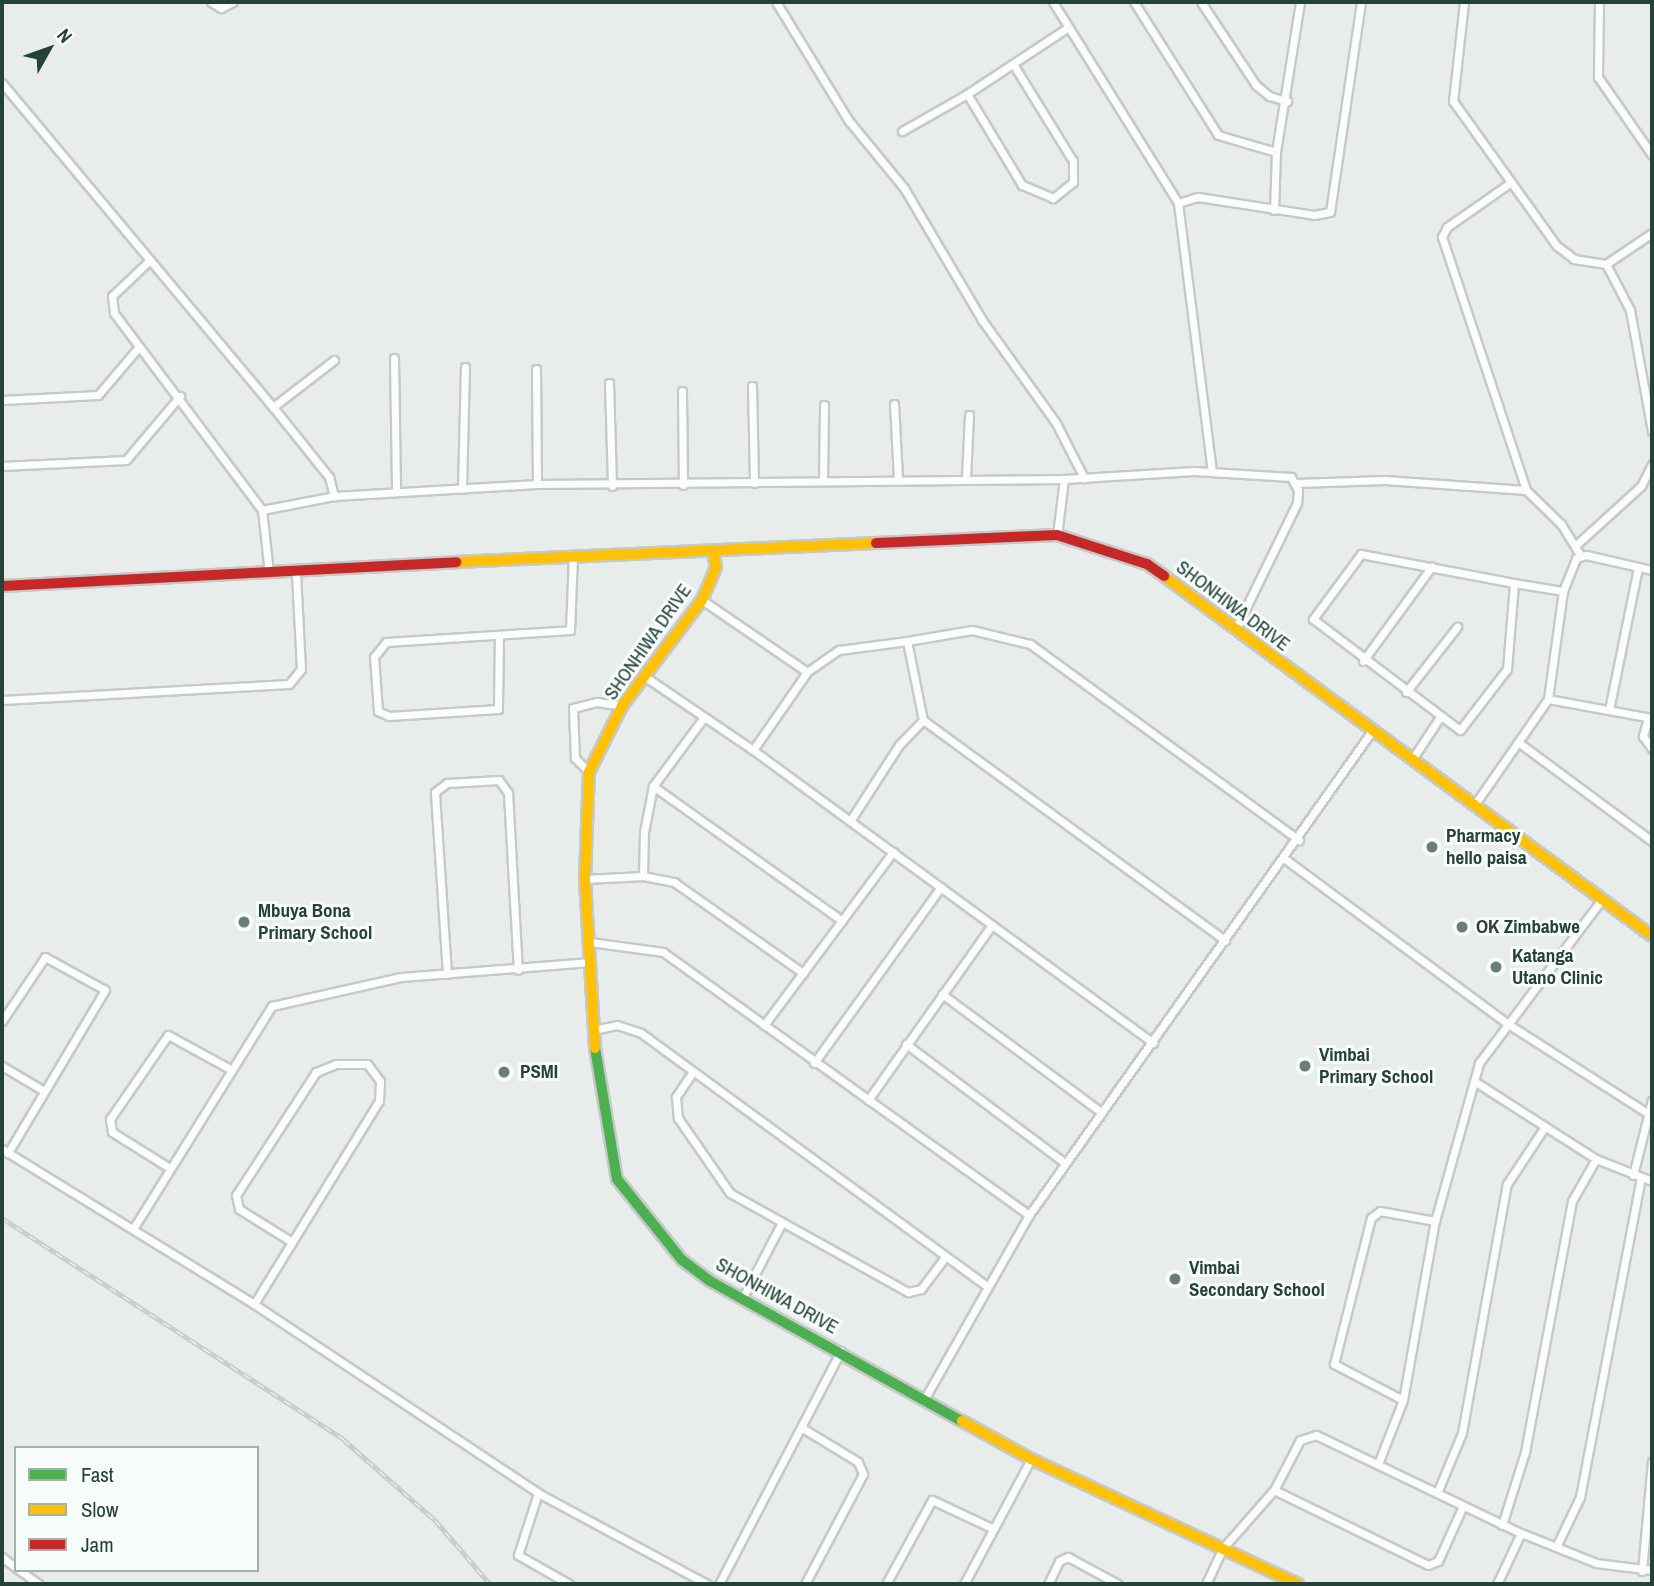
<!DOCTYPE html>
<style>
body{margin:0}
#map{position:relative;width:1654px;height:1586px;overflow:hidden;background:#e8edeb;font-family:"Archivo Narrow",sans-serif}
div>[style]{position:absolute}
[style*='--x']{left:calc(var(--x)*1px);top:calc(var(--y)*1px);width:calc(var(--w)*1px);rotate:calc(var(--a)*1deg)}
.roads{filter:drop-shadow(2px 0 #c5cac8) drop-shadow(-2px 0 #c5cac8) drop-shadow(0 2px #c5cac8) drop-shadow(0 -2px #c5cac8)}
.street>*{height:7px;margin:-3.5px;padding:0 3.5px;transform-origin:3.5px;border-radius:3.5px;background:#fcfcfc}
.fast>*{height:10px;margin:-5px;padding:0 5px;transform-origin:5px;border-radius:5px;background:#4caf50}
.slow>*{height:10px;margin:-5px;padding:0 5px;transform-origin:5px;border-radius:5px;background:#ffc107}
.jam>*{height:10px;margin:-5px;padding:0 5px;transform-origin:5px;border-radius:5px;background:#c62828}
.rail>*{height:5px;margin-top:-2.5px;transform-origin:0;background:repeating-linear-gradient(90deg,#f7fbf9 0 8px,#c9cdcc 0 16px);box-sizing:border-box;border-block:2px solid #c9cdcc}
.dots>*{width:19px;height:19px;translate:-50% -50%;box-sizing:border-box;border:4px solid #f7fbf9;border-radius:50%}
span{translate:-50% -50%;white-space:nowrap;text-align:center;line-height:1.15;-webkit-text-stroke:6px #f7fbf9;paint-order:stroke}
.street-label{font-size:19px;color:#24423a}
.poi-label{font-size:19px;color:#24423a;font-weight:700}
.left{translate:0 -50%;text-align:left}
.frame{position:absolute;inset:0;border:4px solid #24423a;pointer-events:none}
.legend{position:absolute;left:14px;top:1446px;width:245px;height:126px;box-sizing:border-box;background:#f7fbf9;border:2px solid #a3b1ad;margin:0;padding:9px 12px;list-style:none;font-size:21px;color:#24423a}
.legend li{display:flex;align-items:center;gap:14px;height:35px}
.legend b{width:35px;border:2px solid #a3b1ad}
.north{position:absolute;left:14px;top:14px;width:70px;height:70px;-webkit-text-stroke:5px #f7fbf9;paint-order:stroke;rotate:50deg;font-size:19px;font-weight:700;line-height:28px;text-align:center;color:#24423a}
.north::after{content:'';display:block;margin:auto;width:24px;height:32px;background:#24423a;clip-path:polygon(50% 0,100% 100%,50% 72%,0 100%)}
</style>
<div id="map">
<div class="roads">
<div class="street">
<i style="--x:211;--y:2;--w:12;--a:31"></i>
<i style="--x:221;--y:8;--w:13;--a:-27"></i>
<i style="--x:776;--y:2;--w:140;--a:58.5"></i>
<i style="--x:849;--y:121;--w:87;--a:50.6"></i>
<i style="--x:904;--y:188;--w:153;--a:59.4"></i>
<i style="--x:982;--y:320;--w:127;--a:54.3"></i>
<i style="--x:1056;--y:423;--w:62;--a:63"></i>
<i style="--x:1053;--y:2;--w:237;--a:58.1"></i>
<i style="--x:1178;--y:203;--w:270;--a:82.8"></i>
<i style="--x:1134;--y:2;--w:157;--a:57.7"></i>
<i style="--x:1218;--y:135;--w:60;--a:16.3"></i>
<i style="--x:1201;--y:2;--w:100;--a:56.5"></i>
<i style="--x:1256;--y:85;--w:17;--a:40"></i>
<i style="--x:1269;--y:96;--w:19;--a:16"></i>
<i style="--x:1464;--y:2;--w:100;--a:96.3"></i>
<i style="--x:1453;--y:101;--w:178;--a:54.4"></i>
<i style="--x:1557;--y:246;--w:21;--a:37"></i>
<i style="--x:1574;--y:259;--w:32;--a:9"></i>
<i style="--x:1606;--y:264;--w:55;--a:-34"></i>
<i style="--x:1599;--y:2;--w:75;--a:90.8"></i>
<i style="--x:1598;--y:77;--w:95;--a:55.3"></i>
<i style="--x:1013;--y:64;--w:114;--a:58.3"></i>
<i style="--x:1073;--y:161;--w:21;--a:90"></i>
<i style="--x:1073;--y:182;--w:26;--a:141"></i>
<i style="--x:1053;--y:198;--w:34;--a:-157"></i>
<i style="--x:1022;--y:185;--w:106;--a:-121.1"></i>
<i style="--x:967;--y:94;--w:120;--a:-33.4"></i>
<i style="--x:2;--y:83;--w:422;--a:50.1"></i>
<i style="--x:273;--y:407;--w:90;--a:51.3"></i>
<i style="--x:329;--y:477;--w:20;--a:75"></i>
<i style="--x:902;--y:131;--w:75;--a:-29.6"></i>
<i style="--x:1510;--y:183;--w:77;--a:145.1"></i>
<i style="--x:1447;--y:227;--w:11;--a:117"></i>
<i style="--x:1442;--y:237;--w:267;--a:71.6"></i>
<i style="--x:1526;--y:490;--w:49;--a:44.2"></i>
<i style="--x:1561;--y:524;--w:36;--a:58"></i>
<i style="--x:1178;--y:203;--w:21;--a:-17"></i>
<i style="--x:1198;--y:197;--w:117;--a:8.8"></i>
<i style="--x:1314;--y:215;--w:16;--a:-11"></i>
<i style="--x:1330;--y:212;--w:212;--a:-81.6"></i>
<i style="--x:1274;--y:210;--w:58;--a:-88"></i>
<i style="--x:1276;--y:152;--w:152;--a:-80.9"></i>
<i style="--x:150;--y:260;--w:52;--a:136.5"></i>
<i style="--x:112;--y:296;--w:17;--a:83"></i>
<i style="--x:114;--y:313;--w:246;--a:53.1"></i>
<i style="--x:1606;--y:264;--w:52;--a:62.4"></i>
<i style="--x:1630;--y:310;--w:123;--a:79.7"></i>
<i style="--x:394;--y:358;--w:134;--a:89.1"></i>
<i style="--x:536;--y:369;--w:115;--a:89.5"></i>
<i style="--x:609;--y:383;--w:103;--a:88.3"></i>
<i style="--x:752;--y:386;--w:97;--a:88.8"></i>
<i style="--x:682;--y:391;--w:94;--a:89.4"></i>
<i style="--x:2;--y:400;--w:96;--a:-3"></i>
<i style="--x:98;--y:395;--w:62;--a:-49.6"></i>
<i style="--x:894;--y:404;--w:74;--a:86.9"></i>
<i style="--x:273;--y:407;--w:77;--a:-37.6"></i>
<i style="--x:2;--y:466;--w:124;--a:-2.8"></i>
<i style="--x:126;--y:460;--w:84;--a:-49.8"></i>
<i style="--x:966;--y:477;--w:62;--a:-87.2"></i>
<i style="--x:1064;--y:479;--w:130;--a:-3.5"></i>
<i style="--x:1194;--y:471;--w:97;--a:3.5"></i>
<i style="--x:1291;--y:477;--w:15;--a:62"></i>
<i style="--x:1298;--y:490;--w:13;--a:94"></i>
<i style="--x:1297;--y:503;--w:141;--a:116"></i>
<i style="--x:823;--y:481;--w:76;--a:-89.2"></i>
<i style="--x:1296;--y:483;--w:89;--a:-1.9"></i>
<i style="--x:1385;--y:480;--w:141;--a:4.1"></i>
<i style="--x:462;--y:489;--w:122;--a:-88.6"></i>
<i style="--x:1576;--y:545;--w:88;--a:-42.2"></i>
<i style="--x:1641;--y:486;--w:25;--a:-63"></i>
<i style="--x:269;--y:573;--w:63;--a:-96.3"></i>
<i style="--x:262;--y:510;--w:73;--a:-11"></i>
<i style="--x:334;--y:496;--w:203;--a:-3.4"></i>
<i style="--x:537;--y:484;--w:527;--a:-0.54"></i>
<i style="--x:1064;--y:479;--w:56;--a:97.1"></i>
<i style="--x:1514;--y:583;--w:156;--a:-169.3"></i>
<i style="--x:1361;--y:554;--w:81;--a:126.4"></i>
<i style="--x:1313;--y:619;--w:184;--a:37.1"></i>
<i style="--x:1460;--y:730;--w:77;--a:-52.4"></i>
<i style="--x:1507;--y:669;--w:86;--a:-85.3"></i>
<i style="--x:1514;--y:583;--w:50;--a:9.3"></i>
<i style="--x:702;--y:600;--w:127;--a:34.4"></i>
<i style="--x:499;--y:636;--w:73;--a:90.8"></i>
<i style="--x:498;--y:709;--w:109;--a:176.3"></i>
<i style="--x:389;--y:716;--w:12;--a:-156"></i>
<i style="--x:378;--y:711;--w:54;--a:-94.2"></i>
<i style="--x:374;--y:657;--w:19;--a:-51"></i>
<i style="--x:386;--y:642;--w:184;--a:-3.7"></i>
<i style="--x:570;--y:630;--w:74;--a:-87.7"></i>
<i style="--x:907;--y:641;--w:66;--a:-9.6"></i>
<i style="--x:972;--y:630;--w:60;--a:13.6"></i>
<i style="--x:1030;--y:644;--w:333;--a:36.1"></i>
<i style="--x:1363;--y:661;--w:117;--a:-54"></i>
<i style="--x:644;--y:676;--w:132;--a:34.2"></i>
<i style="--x:753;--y:750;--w:496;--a:36.2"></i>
<i style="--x:1406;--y:692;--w:83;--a:-51.9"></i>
<i style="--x:1548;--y:699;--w:109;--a:-82.1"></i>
<i style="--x:1563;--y:591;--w:35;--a:-68"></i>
<i style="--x:1576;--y:558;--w:10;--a:-17"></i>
<i style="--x:1586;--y:555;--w:68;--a:12.8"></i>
<i style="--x:2;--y:700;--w:287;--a:-3.2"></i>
<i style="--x:289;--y:684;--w:19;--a:-51"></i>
<i style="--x:301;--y:669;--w:96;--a:-93"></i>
<i style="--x:1609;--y:710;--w:146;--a:-78.5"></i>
<i style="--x:1648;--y:718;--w:19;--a:106"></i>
<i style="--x:1643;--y:736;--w:16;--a:55"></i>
<i style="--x:1518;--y:742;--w:167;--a:36.5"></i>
<i style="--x:753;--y:750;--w:95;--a:-55.3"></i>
<i style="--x:807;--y:672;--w:39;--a:-35"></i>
<i style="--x:839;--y:650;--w:69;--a:-7.5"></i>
<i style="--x:907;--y:641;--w:81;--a:78.6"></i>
<i style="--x:923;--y:720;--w:374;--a:36.1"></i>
<i style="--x:1413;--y:758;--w:49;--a:-56.6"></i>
<i style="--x:589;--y:772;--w:20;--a:-135"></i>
<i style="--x:575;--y:758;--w:50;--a:-92.3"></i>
<i style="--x:573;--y:708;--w:25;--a:-14"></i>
<i style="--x:597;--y:702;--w:25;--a:9"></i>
<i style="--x:653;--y:786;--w:232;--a:35.5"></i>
<i style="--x:1475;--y:804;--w:128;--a:-55.2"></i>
<i style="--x:1548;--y:699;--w:106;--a:10.4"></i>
<i style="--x:850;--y:821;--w:90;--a:-57.2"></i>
<i style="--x:899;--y:745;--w:35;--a:-46"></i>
<i style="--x:1285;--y:859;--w:277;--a:36.5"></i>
<i style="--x:1508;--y:1024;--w:165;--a:32.6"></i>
<i style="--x:643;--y:876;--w:44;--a:-88.7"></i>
<i style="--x:644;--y:832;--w:47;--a:-78.9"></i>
<i style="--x:653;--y:786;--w:86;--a:-53.5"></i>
<i style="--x:585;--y:879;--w:58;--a:-3"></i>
<i style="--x:643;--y:876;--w:32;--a:11"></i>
<i style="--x:674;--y:882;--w:158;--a:35.2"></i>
<i style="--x:590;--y:942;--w:74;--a:7.8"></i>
<i style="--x:663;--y:952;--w:451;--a:35.7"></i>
<i style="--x:447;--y:974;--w:182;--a:-93.8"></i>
<i style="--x:435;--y:792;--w:15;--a:-37"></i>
<i style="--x:447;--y:783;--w:52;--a:-3.3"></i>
<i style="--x:499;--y:780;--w:16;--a:55"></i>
<i style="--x:508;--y:793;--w:177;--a:86.8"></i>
<i style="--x:942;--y:994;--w:199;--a:36.6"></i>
<i style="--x:2;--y:1021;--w:77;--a:-56.1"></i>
<i style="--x:45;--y:957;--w:68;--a:28.8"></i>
<i style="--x:105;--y:990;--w:190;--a:120.8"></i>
<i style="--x:764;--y:1025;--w:216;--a:-53.3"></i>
<i style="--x:598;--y:1029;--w:19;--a:-12"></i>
<i style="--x:617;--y:1025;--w:25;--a:18"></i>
<i style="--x:641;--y:1033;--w:426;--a:36.2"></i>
<i style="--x:906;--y:1044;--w:199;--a:36.8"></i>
<i style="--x:814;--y:1063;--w:217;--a:-54.2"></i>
<i style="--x:2;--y:1066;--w:49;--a:30.8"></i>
<i style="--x:692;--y:1073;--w:29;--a:124"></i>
<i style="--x:676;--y:1097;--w:21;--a:85"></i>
<i style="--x:678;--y:1118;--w:91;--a:55.3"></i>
<i style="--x:730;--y:1193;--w:204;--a:29.1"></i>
<i style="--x:908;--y:1292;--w:13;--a:-13"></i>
<i style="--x:921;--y:1289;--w:39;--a:-53"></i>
<i style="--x:1474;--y:1081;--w:145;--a:32.6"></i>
<i style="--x:1596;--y:1159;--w:60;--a:21.4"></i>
<i style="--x:868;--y:1100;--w:214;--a:-54.7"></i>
<i style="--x:2;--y:1149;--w:296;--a:31.6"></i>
<i style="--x:254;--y:1304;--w:341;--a:33.6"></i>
<i style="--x:538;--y:1493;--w:192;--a:28.3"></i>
<i style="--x:168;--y:1167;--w:66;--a:-148"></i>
<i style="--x:112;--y:1132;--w:13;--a:-99"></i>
<i style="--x:110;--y:1119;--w:102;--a:-55.4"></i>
<i style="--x:168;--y:1035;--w:71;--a:28.7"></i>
<i style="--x:1633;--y:1175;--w:77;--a:-75.8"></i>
<i style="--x:133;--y:1229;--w:263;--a:-58.1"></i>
<i style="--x:272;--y:1006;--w:132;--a:-12.7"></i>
<i style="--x:401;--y:977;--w:190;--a:-4.5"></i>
<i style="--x:743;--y:1297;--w:82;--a:-62.5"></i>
<i style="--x:254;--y:1304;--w:238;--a:-58.4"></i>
<i style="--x:379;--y:1101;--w:20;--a:-87"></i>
<i style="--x:380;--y:1081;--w:21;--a:-127"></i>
<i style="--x:367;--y:1064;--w:31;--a:180"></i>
<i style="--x:336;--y:1064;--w:22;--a:158"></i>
<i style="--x:316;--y:1072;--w:147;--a:123"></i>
<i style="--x:236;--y:1195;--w:14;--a:78"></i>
<i style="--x:239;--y:1209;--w:62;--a:31.9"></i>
<i style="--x:925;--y:1398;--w:210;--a:-60.4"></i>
<i style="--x:1029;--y:1215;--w:593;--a:-54.68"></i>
<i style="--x:1403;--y:1400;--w:78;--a:-152.4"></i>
<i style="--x:1334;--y:1364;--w:151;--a:-75.8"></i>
<i style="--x:1371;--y:1218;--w:11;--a:-38"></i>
<i style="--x:1380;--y:1211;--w:56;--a:10.3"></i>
<i style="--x:804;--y:1429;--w:63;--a:31.4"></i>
<i style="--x:858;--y:1462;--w:13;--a:67"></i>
<i style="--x:863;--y:1474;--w:124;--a:117.8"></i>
<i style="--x:1378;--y:1464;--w:69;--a:-68.7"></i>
<i style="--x:1403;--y:1400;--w:182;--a:-79.9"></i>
<i style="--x:1435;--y:1221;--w:164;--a:-74.4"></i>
<i style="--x:1479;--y:1063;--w:206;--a:-53.1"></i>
<i style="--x:1274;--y:1490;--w:171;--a:26"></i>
<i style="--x:1428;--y:1565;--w:11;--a:-22"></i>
<i style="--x:1438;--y:1561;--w:60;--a:-65.6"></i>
<i style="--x:538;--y:1493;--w:65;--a:107.9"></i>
<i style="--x:518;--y:1555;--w:59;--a:29.6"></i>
<i style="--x:1437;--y:1493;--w:65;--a:-67.4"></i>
<i style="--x:1462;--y:1433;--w:253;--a:-79.8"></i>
<i style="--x:1507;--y:1184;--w:67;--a:-56.5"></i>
<i style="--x:1502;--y:1525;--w:77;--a:-72.5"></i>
<i style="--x:1525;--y:1452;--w:255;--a:-79.4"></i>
<i style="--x:1572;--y:1201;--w:48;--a:-60.3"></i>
<i style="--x:1556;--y:1547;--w:55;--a:-64.4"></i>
<i style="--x:1580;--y:1497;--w:325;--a:-79.2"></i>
<i style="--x:2;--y:1557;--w:18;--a:38"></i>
<i style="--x:19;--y:1570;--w:24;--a:35"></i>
<i style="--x:1642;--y:1571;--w:110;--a:-84.8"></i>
<i style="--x:719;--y:1584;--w:263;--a:-62.4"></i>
<i style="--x:886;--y:1584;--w:96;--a:-61.3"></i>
<i style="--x:932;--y:1500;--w:68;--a:25.1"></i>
<i style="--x:964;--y:1584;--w:142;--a:-61.8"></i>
<i style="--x:1048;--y:1584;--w:25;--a:-64"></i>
<i style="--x:1059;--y:1561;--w:10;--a:-24"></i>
<i style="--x:1068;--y:1557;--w:57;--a:28.4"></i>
<i style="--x:1206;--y:1584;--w:40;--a:-65"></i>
<i style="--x:1223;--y:1548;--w:77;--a:-48.7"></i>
<i style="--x:1274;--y:1490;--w:56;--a:-62.5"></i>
<i style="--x:1300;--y:1440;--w:17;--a:-17"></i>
<i style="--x:1316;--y:1435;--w:227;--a:25.6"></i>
<i style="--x:1521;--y:1533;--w:81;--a:21.8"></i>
<i style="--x:1596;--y:1563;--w:56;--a:7.1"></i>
<i style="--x:1497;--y:1584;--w:56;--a:-64.8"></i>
</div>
<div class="fast">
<i style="--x:595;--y:1048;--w:133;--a:80.5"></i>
<i style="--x:617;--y:1179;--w:104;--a:51.3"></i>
<i style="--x:682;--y:1260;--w:35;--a:37"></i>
<i style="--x:710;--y:1281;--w:288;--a:29.1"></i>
</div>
<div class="slow">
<i style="--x:456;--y:562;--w:420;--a:-2.6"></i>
<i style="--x:1164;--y:576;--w:606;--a:36.42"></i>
<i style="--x:595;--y:1048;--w:169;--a:-93.4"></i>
<i style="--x:585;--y:879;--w:107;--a:-87.9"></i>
<i style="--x:589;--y:772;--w:74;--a:-63.4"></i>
<i style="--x:622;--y:706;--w:133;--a:-53"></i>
<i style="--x:702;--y:600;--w:36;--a:-67"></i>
<i style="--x:716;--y:567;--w:16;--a:-101"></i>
<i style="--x:962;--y:1421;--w:79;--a:28.8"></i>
<i style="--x:1031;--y:1459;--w:295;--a:25.1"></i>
</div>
<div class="jam">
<i style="--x:876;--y:543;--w:181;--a:-2.5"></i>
<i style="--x:1057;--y:535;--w:95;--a:17.9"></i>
<i style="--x:1147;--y:564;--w:21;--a:35"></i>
<i style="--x:2;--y:586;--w:455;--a:-3"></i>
</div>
</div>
<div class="rail">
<i style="--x:2;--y:1218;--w:406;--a:32.9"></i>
<i style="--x:343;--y:1439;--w:123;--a:41.4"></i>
<i style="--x:435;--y:1520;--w:84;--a:49.3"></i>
</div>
<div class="dots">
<i style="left:1432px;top:847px;background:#697e78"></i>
<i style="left:244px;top:922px;background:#697e78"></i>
<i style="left:1462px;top:927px;background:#697e78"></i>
<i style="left:1496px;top:967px;background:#697e78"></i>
<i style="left:1305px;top:1066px;background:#697e78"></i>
<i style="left:504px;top:1072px;background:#697e78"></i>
<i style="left:1175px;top:1279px;background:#697e78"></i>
</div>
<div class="street-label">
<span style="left:1233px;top:606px;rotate:37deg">SHONHIWA DRIVE</span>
<span style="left:648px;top:642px;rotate:-55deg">SHONHIWA DRIVE</span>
<span style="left:777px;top:1296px;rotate:29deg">SHONHIWA DRIVE</span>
</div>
<div class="poi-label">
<span class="left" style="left:1446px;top:847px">Pharmacy<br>hello paisa</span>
<span class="left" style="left:258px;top:922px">Mbuya Bona<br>Primary School</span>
<span class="left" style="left:1476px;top:927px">OK Zimbabwe</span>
<span class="left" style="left:1512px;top:967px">Katanga<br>Utano Clinic</span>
<span class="left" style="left:1319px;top:1066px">Vimbai<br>Primary School</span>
<span class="left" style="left:520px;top:1072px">PSMI</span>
<span class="left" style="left:1189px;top:1279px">Vimbai<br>Secondary School</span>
</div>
<div class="frame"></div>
<ul class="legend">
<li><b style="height:9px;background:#4caf50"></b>Fast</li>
<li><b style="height:9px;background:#ffc107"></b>Slow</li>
<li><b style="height:9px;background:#c62828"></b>Jam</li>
</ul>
<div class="north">N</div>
</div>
